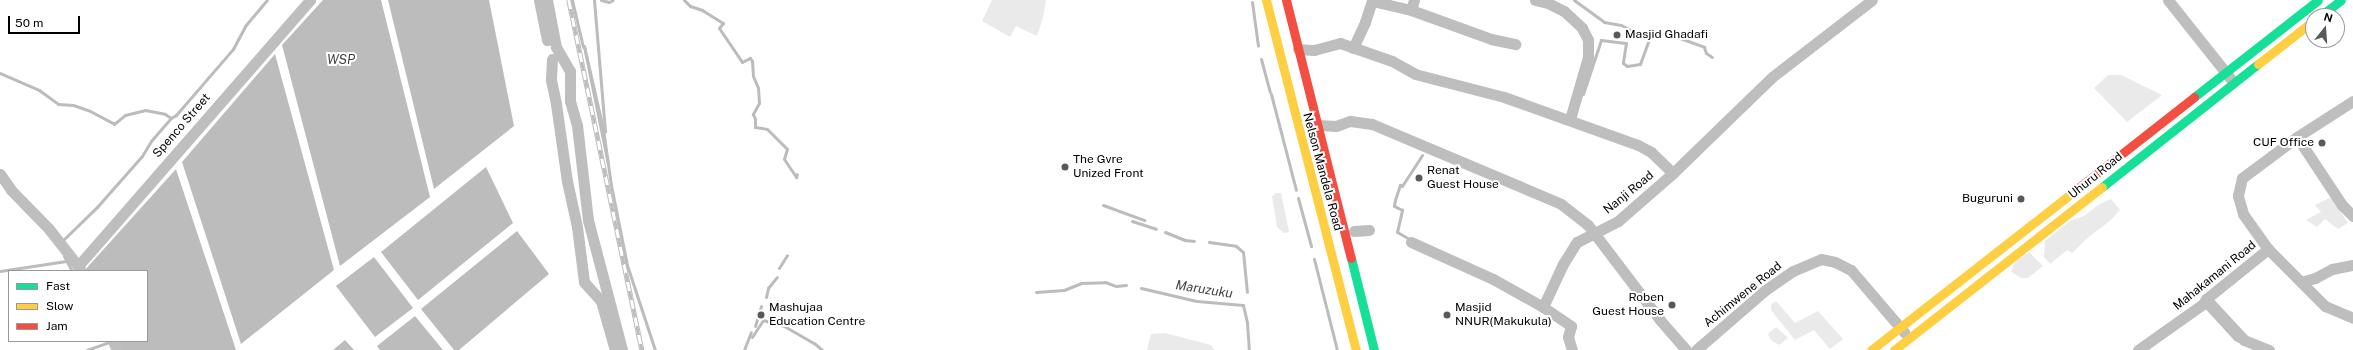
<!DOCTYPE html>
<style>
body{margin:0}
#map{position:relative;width:2353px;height:350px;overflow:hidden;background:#fff;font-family:"Public Sans",sans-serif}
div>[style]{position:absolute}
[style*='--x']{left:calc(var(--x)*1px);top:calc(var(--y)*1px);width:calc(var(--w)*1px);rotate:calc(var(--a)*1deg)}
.green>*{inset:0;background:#eaeaea}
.water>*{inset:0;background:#bcbcbc}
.stream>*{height:3px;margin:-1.5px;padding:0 1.5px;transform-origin:1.5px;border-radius:1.5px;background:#bcbcbc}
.street>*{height:11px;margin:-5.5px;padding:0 5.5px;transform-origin:5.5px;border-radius:5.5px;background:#bebebe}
.fast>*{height:9px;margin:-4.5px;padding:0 4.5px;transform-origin:4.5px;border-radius:4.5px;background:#16e098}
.slow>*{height:9px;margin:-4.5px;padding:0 4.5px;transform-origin:4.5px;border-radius:4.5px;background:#ffcf43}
.jam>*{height:9px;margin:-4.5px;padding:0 4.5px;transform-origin:4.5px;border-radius:4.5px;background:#f24e42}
.rail>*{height:4.5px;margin-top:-2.25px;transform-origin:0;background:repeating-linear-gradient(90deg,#fff 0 9px,#bdbdbd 0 18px);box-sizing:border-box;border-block:1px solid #bdbdbd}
.dots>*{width:11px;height:11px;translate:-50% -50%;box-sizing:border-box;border:2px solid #fff;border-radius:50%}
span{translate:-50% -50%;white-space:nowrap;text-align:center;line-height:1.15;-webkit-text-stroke:4px #fff;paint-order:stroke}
.poi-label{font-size:12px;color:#000}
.left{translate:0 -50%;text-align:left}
.right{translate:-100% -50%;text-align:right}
.street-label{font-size:12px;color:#000}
.water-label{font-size:13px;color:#414141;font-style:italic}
.legend{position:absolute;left:8px;top:270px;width:140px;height:72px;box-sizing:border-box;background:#fff;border:1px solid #999;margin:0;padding:5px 7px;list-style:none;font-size:12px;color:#000}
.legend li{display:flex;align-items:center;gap:8px;height:20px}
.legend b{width:20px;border:1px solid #999}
.north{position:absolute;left:2305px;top:8px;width:40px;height:40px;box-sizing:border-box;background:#fff;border:1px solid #999;border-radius:50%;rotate:17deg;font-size:11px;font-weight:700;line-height:16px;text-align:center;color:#000}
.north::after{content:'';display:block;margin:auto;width:14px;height:18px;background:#595959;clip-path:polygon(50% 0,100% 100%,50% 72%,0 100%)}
.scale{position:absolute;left:8px;top:16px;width:72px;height:18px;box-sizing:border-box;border:2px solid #000;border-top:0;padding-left:5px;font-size:12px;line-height:14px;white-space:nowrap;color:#000;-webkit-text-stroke:3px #fff;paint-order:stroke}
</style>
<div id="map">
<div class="green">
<i style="clip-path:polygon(992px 0,1046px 0,1043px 18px,1037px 36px,1016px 26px,1010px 37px,982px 21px)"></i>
<i style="clip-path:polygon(2108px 75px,2121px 75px,2162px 95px,2127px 122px,2094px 88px)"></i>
<i style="clip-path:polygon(1276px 193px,1281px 193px,1289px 232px,1284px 233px,1277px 227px,1272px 196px)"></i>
<i style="clip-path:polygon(2332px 197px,2345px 210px,2341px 212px,2348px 223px,2338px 229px,2325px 219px,2317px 227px,2306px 220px,2321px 212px,2315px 205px)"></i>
<i style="clip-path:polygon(2111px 199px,2120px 210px,2111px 220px,2085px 240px,2072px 253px,2067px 250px,2050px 264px,2044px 257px,2045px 241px,2070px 221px,2084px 216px,2098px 205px)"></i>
<i style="clip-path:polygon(2029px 252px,2043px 266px,2028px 278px,2021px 278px,2011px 272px,2015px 262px)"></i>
<i style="clip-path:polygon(1776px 301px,1795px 323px,1818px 311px,1843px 339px,1830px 349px,1814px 330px,1795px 340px,1771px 310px,1771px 304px)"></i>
<i style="clip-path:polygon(1776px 327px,1788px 338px,1779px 345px,1771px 340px,1768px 334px)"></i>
<i style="clip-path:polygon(1165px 333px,1211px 345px,1214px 350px,1147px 350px,1151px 334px)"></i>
</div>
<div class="water">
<i style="clip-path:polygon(323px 0,381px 0,430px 197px,340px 266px,282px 45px)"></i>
<i style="clip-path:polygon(388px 0,489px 0,514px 126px,434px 189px)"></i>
<i style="clip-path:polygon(275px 54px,334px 270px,241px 344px,182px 162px)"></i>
<i style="clip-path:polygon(486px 167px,513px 223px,418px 300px,381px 252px)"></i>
<i style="clip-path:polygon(176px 169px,236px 350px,120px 350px,116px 341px,147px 341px,147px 271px,84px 271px)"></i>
<i style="clip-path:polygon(517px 231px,549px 274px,459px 350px,454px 350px,421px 309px)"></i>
<i style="clip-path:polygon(374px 257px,413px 308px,375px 337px,336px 286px)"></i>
<i style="clip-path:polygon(415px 316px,443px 350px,380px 350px,377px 346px)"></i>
<i style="clip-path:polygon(345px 340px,354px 350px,333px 350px)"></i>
</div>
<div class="stream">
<i style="--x:572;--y:0;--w:48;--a:76.8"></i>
<i style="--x:594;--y:0;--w:132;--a:85.2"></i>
<i style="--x:601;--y:0;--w:8;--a:14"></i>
<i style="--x:609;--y:2;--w:4;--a:-27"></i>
<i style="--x:684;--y:0;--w:8;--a:45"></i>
<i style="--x:690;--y:6;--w:13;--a:18"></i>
<i style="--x:702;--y:10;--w:25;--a:32"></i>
<i style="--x:723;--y:23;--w:6;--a:129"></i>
<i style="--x:719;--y:28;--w:41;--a:55.9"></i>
<i style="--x:742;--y:62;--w:9;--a:-27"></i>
<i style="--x:750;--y:58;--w:4;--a:56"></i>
<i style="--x:752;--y:61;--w:15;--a:86"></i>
<i style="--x:753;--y:76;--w:13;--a:67"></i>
<i style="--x:758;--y:88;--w:15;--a:86"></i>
<i style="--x:759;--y:103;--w:13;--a:119"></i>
<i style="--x:753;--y:114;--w:5;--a:68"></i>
<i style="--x:755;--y:119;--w:8;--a:90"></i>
<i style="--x:755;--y:127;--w:12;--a:9"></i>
<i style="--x:767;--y:129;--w:28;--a:45"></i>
<i style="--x:787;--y:149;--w:10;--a:107"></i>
<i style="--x:784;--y:159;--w:22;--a:56"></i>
<i style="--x:796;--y:177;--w:3;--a:-72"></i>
<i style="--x:1574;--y:0;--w:37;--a:36"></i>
<i style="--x:1604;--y:22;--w:17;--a:10"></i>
<i style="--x:1621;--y:25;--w:16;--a:27"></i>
<i style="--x:1635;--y:32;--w:38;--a:3"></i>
<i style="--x:1673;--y:34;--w:5;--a:37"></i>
<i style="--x:1677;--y:37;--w:29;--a:20"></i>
<i style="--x:1704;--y:47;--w:6;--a:72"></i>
<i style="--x:1706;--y:53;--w:7;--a:34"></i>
<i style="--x:1252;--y:2;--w:44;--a:82.2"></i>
<i style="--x:1261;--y:59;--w:34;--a:75"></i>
<i style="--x:0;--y:73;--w:43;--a:23.6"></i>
<i style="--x:39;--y:90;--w:24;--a:36"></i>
<i style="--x:58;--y:104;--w:15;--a:4"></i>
<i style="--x:73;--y:105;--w:18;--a:19"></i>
<i style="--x:90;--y:111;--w:27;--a:28"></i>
<i style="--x:114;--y:124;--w:14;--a:-39"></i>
<i style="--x:125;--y:115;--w:21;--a:-14"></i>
<i style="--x:145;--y:110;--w:20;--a:11"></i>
<i style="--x:165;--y:114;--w:7;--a:34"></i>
<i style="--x:1271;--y:94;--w:99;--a:75.4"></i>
<i style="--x:1583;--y:94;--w:57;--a:-71.6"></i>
<i style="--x:1601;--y:40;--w:25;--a:7"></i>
<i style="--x:1626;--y:43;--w:20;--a:99"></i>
<i style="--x:1623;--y:63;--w:5;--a:37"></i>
<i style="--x:1627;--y:66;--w:13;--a:-9"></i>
<i style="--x:1640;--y:64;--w:33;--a:-70"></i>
<i style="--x:608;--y:164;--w:120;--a:-101.5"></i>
<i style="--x:584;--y:46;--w:85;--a:77.1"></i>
<i style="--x:603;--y:129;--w:57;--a:81.9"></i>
<i style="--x:611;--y:185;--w:82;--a:78.7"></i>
<i style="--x:627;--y:265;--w:89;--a:71.8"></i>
<i style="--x:1298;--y:198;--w:50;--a:74.8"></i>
<i style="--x:1103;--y:205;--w:44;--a:20.1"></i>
<i style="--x:1132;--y:221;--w:25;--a:18"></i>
<i style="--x:1165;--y:232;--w:22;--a:22"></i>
<i style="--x:1185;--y:240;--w:9;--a:6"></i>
<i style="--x:1411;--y:240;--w:16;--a:-150"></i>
<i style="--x:1397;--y:232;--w:23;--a:-77"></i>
<i style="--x:1402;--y:210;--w:9;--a:-153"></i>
<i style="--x:1394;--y:206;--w:6;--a:-81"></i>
<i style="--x:1395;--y:200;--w:16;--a:-72"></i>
<i style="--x:1400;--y:185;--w:2;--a:27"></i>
<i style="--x:1402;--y:186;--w:37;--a:-57"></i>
<i style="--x:62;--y:241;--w:49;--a:-44.2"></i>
<i style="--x:97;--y:207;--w:68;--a:-48.6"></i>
<i style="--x:142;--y:156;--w:17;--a:-59"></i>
<i style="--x:151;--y:141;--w:30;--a:-49"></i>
<i style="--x:171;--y:118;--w:6;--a:-31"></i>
<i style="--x:176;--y:115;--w:87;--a:-49.2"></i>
<i style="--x:233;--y:49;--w:26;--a:-62"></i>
<i style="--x:245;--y:26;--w:34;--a:-50"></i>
<i style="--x:1209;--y:242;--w:27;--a:8"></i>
<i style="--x:1236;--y:246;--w:9;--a:41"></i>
<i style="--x:1243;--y:252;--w:40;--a:84.3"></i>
<i style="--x:64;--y:256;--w:17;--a:62"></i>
<i style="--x:1314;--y:259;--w:94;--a:75.8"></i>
<i style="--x:779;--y:268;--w:15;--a:-58"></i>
<i style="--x:0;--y:271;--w:67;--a:-8.6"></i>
<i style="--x:1141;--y:288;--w:57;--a:13.1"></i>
<i style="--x:1197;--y:301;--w:46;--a:5"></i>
<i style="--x:1243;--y:305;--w:18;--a:77"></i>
<i style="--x:1247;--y:323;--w:27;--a:86"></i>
<i style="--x:1036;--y:292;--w:28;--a:-4"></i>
<i style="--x:1064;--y:290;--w:18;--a:-22"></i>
<i style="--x:1081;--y:283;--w:24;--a:-2"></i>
<i style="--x:1105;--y:282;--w:12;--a:20"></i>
<i style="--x:1116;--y:286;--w:10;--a:-6"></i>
<i style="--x:766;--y:297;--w:9;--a:-77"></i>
<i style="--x:768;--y:288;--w:14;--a:-51"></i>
<i style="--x:2204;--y:305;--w:46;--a:47.6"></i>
<i style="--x:2235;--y:339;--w:4;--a:27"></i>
<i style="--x:755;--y:326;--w:21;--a:-73"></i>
<i style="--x:752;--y:337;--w:20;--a:-57"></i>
<i style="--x:763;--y:320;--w:22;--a:16"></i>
<i style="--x:784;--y:326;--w:34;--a:30"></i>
<i style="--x:814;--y:343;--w:11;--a:41"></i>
<i style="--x:87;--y:350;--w:23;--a:-20"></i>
<i style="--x:744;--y:350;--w:19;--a:-69"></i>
</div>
<div class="street">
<i style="--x:539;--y:0;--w:41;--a:78.7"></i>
<i style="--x:547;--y:0;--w:48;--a:79.2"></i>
<i style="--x:556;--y:47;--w:28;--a:60"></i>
<i style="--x:570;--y:71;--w:30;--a:90"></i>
<i style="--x:570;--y:101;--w:25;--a:74"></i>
<i style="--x:577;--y:125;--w:96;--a:83.4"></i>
<i style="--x:588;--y:220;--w:134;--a:75.3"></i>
<i style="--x:1414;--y:0;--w:10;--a:107"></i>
<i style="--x:1411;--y:10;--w:85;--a:19.9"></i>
<i style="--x:1491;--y:39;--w:25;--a:12"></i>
<i style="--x:1535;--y:0;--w:13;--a:13"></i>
<i style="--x:1548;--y:3;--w:18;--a:27"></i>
<i style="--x:1564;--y:11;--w:25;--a:43"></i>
<i style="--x:1582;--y:28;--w:13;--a:63"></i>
<i style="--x:1588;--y:40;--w:17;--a:90"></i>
<i style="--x:1588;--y:57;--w:65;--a:106.2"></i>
<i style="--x:2168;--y:0;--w:100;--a:51.5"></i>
<i style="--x:1372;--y:1;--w:40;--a:13"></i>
<i style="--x:1353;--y:48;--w:29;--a:-65"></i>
<i style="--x:1365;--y:22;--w:23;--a:-72"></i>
<i style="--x:1298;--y:49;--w:16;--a:4"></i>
<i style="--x:1314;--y:50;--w:27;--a:-15"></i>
<i style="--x:1340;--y:43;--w:55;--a:19.1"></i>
<i style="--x:1392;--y:61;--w:26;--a:29"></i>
<i style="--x:1415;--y:74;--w:92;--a:14.5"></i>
<i style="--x:1504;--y:97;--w:142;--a:19.7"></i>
<i style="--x:1638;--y:145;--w:15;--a:28"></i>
<i style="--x:1651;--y:152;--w:30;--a:44"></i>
<i style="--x:552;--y:59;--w:21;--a:93"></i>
<i style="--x:551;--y:80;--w:25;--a:78"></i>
<i style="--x:556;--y:104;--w:78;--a:81.9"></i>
<i style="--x:567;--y:181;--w:47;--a:77.7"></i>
<i style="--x:577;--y:227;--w:55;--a:82.7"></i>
<i style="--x:584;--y:282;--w:25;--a:48"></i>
<i style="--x:601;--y:301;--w:51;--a:74.1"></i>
<i style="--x:2353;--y:101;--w:67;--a:147.3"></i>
<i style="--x:2297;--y:137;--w:69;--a:143.3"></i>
<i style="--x:2242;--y:178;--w:18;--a:103"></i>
<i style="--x:2238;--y:196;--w:19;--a:74"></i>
<i style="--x:2243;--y:214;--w:43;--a:54.5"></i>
<i style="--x:2268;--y:249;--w:81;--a:45"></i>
<i style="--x:2325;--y:306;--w:30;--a:23"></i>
<i style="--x:1318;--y:125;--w:18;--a:3"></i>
<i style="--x:1336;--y:126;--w:15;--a:-20"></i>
<i style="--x:1350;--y:121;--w:22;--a:8"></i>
<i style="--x:1372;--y:124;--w:205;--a:22.9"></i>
<i style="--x:1561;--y:204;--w:34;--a:38"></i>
<i style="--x:1588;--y:225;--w:119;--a:52.8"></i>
<i style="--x:1660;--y:320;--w:40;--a:49"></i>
<i style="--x:2297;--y:137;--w:82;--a:56.5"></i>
<i style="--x:2342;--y:205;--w:16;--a:45"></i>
<i style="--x:0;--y:174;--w:19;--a:55"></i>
<i style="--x:11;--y:190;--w:54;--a:45.7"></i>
<i style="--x:49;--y:229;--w:47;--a:51.9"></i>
<i style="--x:1354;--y:231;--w:15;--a:-4"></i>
<i style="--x:1411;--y:242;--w:90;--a:24.3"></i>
<i style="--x:1493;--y:279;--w:57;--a:29.2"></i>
<i style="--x:1543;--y:307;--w:34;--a:34"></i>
<i style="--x:1571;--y:326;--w:11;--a:105"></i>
<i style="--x:1568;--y:337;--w:14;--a:73"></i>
<i style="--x:81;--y:271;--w:6;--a:-121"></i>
<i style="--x:78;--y:266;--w:353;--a:-48.9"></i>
<i style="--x:2301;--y:282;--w:15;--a:-16"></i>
<i style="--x:2315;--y:278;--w:19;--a:-28"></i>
<i style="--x:2332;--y:269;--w:21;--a:-11"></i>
<i style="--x:2206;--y:299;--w:56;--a:47.2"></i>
<i style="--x:2244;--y:340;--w:27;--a:22"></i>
<i style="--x:1543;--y:307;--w:47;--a:-65.1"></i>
<i style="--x:1563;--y:264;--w:26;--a:-58"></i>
<i style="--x:1577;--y:242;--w:46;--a:-27.1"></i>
<i style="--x:1618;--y:221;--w:73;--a:-41.1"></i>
<i style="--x:1673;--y:173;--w:138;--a:-44.1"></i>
<i style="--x:1772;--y:77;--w:126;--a:-37.6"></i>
<i style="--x:113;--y:341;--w:10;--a:66"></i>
<i style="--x:1696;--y:350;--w:90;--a:-40.9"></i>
<i style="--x:1764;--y:291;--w:35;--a:-35"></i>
<i style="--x:1793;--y:271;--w:30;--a:-23"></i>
<i style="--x:1821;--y:259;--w:14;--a:12"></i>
<i style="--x:1835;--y:262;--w:18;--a:27"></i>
<i style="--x:1851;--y:270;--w:82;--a:49.5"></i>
<i style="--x:2138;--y:350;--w:80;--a:-35.3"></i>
<i style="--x:2203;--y:304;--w:6;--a:-59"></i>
<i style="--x:2206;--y:299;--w:80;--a:-38.9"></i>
</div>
<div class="fast">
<i style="--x:2320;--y:16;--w:26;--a:-37"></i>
<i style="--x:2194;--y:97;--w:157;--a:-38"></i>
<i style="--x:2102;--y:187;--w:199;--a:-38.3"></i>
<i style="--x:1351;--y:258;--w:95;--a:76"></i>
</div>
<div class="slow">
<i style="--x:1266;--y:0;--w:361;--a:75.6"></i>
<i style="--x:2258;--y:64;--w:70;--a:-38"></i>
<i style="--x:1871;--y:350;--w:256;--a:-38"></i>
<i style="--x:1894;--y:350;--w:264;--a:-38.1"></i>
</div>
<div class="jam">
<i style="--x:1286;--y:0;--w:266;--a:75.9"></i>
<i style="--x:2073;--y:192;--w:154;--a:-38.1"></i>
</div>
<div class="rail">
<i style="--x:569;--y:0;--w:358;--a:78.2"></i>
</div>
<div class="dots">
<i style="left:1617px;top:35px;background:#595959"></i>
<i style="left:2322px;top:143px;background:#595959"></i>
<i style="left:1065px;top:167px;background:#595959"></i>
<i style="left:1419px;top:178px;background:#595959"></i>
<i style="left:2021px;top:199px;background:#595959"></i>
<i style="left:1672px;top:305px;background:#595959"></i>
<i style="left:761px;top:315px;background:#595959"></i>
<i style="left:1447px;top:315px;background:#595959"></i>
</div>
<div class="poi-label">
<span class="left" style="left:1625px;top:35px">Masjid Ghadafi</span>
<span class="right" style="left:2314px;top:143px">CUF Office</span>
<span class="left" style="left:1073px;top:167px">The Gvre<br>Unized Front</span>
<span class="left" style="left:1427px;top:178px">Renat<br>Guest House</span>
<span class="right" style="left:2013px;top:199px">Buguruni</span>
<span class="right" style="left:1664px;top:305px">Roben<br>Guest House</span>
<span class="left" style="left:769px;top:315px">Mashujaa<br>Education Centre</span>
<span class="left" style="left:1455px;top:315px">Masjid<br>NNUR(Makukula)</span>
</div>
<div class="street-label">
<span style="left:182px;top:126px;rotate:-49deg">Spenco Street</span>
<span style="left:1322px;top:172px;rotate:75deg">Nelson Mandela Road</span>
<span style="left:2096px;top:176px;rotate:-39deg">Uhuru Road</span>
<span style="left:1629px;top:193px;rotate:-39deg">Nanji Road</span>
<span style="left:2215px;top:276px;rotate:-39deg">Mahakamani Road</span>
<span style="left:1743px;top:295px;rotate:-39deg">Achimwene Road</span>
</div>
<div class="water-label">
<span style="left:341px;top:60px">WSP</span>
<span style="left:1204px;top:290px;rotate:9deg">Maruzuku</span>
</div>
<ul class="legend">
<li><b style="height:5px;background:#16e098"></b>Fast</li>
<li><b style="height:5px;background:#ffcf43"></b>Slow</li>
<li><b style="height:5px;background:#f24e42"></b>Jam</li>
</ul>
<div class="north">N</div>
<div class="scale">50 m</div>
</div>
